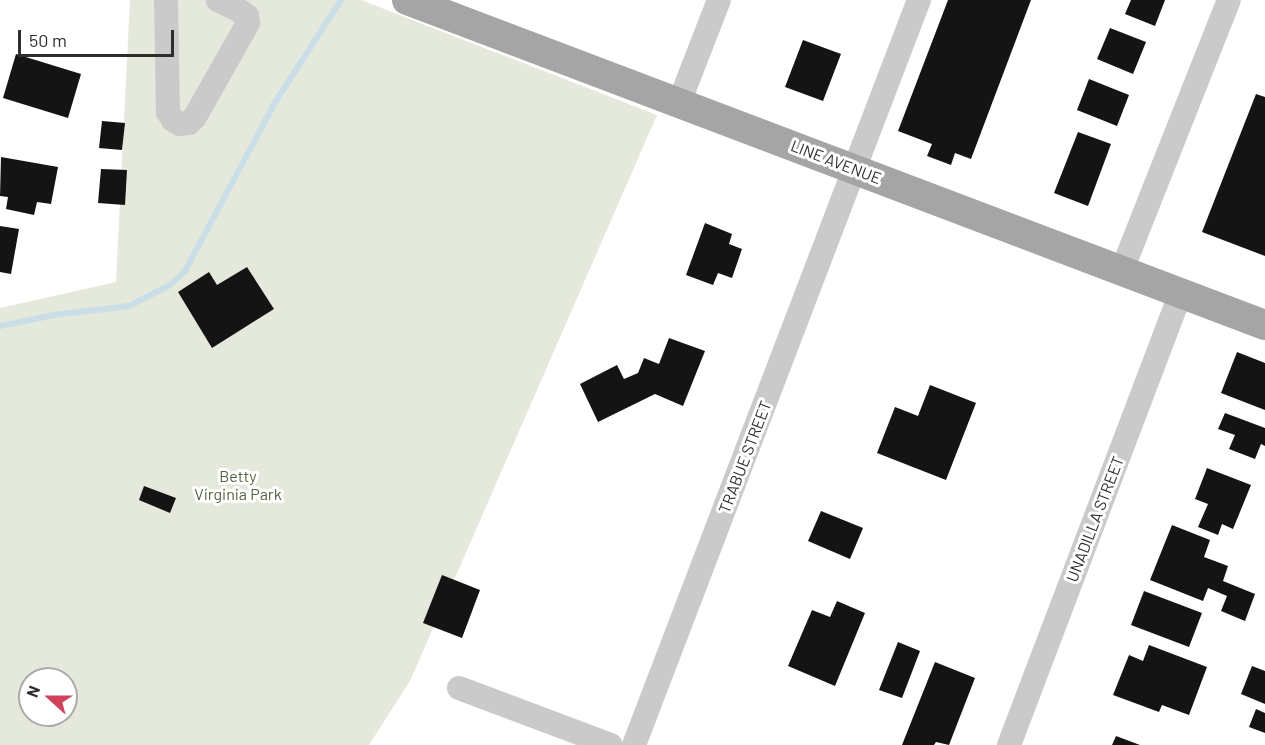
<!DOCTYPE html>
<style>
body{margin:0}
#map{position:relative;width:1265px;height:745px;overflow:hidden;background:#fff;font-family:Barlow,sans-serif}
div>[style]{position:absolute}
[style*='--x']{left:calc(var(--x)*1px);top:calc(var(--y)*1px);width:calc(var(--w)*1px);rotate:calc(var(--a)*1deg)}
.green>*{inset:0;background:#e4e9dc}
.stream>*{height:6px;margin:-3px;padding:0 3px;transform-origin:3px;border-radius:3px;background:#cadee7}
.building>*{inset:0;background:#141414}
.minor>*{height:24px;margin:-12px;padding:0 12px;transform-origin:12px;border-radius:12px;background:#cacaca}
.major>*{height:30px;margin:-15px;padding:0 15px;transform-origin:15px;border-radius:15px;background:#a5a5a5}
span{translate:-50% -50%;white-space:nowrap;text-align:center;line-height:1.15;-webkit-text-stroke:6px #fff;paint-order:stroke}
.street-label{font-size:16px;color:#2d2d2d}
.park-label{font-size:16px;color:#54633f}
.north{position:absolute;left:18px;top:667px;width:60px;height:60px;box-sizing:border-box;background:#fff;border:2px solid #ababab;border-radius:50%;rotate:291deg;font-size:16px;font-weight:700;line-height:24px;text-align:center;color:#2d2d2d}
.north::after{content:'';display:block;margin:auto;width:21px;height:27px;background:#d1425b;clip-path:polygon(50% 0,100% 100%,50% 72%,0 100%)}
.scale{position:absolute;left:18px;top:30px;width:156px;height:27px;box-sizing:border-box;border:3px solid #2d2d2d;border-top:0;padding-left:8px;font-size:18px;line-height:21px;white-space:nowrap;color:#2d2d2d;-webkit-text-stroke:4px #fff;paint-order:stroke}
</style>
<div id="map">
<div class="green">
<i style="clip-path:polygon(evenodd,130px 0,361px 0,657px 115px,410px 681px,369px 745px,0 745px,0 308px,116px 282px,130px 0,30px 679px,66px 679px,66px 715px,30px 715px,30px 679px)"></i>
</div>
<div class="stream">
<i style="--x:0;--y:326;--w:55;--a:-11.5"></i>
<i style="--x:54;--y:315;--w:76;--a:-6.8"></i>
<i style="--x:129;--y:306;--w:46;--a:-27.1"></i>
<i style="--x:170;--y:285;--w:21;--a:-43"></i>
<i style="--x:185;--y:271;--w:189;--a:-61.9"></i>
<i style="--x:274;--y:104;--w:124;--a:-57.2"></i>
</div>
<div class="building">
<i style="clip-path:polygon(948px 0,1031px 0,971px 159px,955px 153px,951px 165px,927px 156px,932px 144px,898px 131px)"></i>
<i style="clip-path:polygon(1131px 0,1165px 0,1155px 26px,1125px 14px)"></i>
<i style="clip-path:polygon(1110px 28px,1146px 42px,1133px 74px,1097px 59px)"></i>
<i style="clip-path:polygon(803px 40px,841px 54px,823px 101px,785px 87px)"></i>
<i style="clip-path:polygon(16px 54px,81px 74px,68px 118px,3px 98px)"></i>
<i style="clip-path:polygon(1089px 79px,1129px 95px,1117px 126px,1077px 110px)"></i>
<i style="clip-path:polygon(1256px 94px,1265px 97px,1265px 256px,1202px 232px)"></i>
<i style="clip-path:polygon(102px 121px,125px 123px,122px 150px,99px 148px)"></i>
<i style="clip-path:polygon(1078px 132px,1111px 144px,1088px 206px,1054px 193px)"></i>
<i style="clip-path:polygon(1px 157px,58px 167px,51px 204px,37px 202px,34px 215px,6px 209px,8px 197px,0 196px)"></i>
<i style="clip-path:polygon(101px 169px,127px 170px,125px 205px,98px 203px)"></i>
<i style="clip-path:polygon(705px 223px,732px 234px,729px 244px,742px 249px,732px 278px,718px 273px,713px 285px,686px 275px)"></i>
<i style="clip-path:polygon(0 226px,19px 229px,11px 274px,0 272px)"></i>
<i style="clip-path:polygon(247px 267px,274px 309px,212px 348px,178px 292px,209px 272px,217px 285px)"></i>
<i style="clip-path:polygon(669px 338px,705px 351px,683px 406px,655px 394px,598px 422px,580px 384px,617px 365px,624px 379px,638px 373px,644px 358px,659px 364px)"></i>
<i style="clip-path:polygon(1237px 352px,1265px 363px,1265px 410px,1221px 393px)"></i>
<i style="clip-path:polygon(930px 385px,976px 403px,946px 480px,877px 453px,895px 407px,918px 416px)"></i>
<i style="clip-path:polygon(1225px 413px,1265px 428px,1265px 446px,1261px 444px,1255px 459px,1229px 449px,1235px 435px,1218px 429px)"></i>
<i style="clip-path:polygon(1207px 468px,1251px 485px,1233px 529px,1222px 524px,1218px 535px,1198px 527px,1208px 504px,1195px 499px)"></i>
<i style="clip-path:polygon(144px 486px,176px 498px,170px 513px,139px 500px)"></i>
<i style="clip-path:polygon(821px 511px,863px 528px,850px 559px,808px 541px)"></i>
<i style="clip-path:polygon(1172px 525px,1210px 540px,1204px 557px,1228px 566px,1223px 581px,1255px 594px,1245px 621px,1221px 611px,1227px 596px,1208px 588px,1203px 601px,1150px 580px)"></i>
<i style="clip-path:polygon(442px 575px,480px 590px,462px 638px,423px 623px)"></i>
<i style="clip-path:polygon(1144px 591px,1202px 613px,1189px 647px,1131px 625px)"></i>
<i style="clip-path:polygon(837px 601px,865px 613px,835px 686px,788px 666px,812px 610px,830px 617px)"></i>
<i style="clip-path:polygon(898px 642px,920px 651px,902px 698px,879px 690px)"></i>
<i style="clip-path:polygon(1149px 645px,1207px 667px,1189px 715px,1162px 705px,1159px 712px,1113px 695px,1129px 655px,1143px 661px)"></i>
<i style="clip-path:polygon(935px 662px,975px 678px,949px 745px,936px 742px,934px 745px,902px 745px)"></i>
<i style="clip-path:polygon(1252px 666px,1265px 671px,1265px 704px,1241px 694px)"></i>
<i style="clip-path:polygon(1256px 709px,1265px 713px,1265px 733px,1249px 727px)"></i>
<i style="clip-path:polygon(1116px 736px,1140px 745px,1112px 745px)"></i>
</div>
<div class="minor">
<i style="--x:166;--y:0;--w:112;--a:89"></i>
<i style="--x:168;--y:112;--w:9;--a:58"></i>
<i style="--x:173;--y:120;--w:8;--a:30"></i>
<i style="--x:180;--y:124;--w:9;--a:-6"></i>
<i style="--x:189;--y:123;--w:8;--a:-45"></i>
<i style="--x:195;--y:117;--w:108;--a:-60.6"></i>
<i style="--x:248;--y:23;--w:7;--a:-98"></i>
<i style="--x:247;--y:16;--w:9;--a:-144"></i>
<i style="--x:240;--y:11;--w:25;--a:-154"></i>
<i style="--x:679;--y:103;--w:110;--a:-68.8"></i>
<i style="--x:1122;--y:270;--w:290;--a:-68.4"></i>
<i style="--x:459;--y:688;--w:162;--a:20.6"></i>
<i style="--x:634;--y:745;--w:798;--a:-69.07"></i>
<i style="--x:1009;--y:745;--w:484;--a:-69.2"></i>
</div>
<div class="major">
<i style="--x:407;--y:0;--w:917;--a:20.75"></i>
</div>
<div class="street-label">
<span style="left:836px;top:162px;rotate:21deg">LINE AVENUE</span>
<span style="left:745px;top:457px;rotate:-69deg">TRABUE STREET</span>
<span style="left:1095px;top:519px;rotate:-69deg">UNADILLA STREET</span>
</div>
<div class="park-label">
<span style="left:238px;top:485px">Betty<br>Virginia Park</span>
</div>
<div class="north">N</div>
<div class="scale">50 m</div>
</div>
